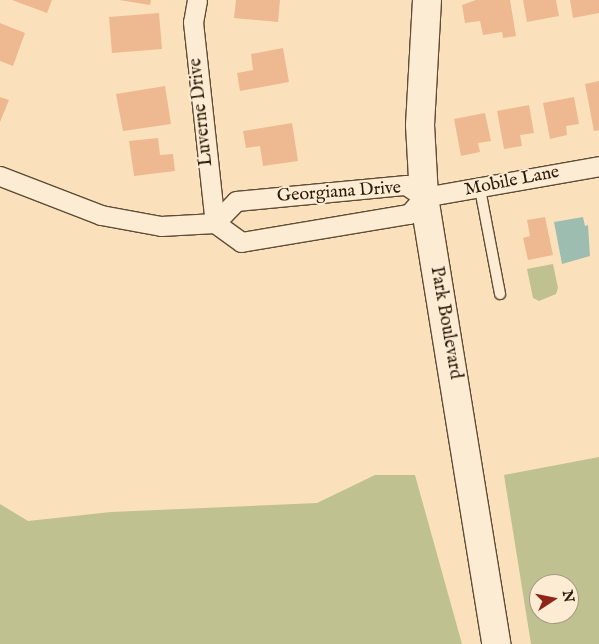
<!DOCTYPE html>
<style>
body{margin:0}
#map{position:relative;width:599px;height:644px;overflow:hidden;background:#fae1bb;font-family:"IM FELL English",serif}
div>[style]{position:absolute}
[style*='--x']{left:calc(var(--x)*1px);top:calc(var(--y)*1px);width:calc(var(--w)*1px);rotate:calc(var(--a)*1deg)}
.green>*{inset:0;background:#bfc290}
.water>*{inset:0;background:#9ebdb1}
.building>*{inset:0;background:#eeb891}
.roads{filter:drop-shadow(1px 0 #5e4c36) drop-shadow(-1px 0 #5e4c36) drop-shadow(0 1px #5e4c36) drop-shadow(0 -1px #5e4c36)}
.service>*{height:10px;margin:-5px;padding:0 5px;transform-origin:5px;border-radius:5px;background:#fcecd3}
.minor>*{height:19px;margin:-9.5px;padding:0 9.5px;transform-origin:9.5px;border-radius:9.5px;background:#fcecd3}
.secondary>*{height:28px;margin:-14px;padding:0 14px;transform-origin:14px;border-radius:14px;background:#fcecd3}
span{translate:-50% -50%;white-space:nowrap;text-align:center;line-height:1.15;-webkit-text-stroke:4px #fcecd3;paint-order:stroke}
.street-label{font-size:18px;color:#2a1a09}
.north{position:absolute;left:529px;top:574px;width:50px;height:50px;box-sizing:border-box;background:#fcecd3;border:1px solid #a89882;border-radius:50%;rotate:79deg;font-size:14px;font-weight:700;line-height:20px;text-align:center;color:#2a1a09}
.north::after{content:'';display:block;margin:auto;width:18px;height:22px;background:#8f2418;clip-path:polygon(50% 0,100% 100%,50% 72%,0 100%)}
</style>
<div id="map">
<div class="green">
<i style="clip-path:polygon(553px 264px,558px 288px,556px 294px,539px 301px,533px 298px,527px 269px)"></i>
<i style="clip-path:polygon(evenodd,599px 457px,599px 644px,531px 644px,504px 475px,599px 457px,539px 584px,569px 584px,569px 614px,539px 614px,539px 584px)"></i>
<i style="clip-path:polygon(375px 475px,415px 475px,462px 644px,0 644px,0 504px,28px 521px,111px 512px,317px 503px)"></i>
</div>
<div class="water">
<i style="clip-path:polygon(583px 217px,585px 226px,588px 225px,590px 256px,562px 264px,554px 222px)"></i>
</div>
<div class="building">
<i style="clip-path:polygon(12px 0,52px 0,47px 13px)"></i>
<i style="clip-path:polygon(119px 0,151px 0,150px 5px)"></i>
<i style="clip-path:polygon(236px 0,280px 0,278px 22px,234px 18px)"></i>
<i style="clip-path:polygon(476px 0,510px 0,516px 36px,503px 38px,502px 32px,483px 35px,480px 21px,465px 23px,462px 5px)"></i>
<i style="clip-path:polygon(523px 0,556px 0,559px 16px,527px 22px)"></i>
<i style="clip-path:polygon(570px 0,599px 0,599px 13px,573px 18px)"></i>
<i style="clip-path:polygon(159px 13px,162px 49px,112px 53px,109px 17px)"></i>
<i style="clip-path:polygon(0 23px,25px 33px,13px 66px,0 61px)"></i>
<i style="clip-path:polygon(283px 48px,289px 82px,240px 91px,237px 73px,253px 70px,251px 54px)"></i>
<i style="clip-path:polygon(599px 81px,599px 130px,594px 131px,585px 84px)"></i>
<i style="clip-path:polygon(165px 86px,171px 124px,123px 131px,116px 94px)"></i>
<i style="clip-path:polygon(0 97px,9px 100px,0 122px)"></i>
<i style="clip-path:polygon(574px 97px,579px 124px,566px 126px,567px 135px,550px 139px,543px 103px)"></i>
<i style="clip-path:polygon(529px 105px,534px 133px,520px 135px,522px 146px,504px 149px,497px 111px)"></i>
<i style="clip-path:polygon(485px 113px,491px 141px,478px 143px,480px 152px,461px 156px,454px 119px)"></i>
<i style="clip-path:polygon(292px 123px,298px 161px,263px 166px,260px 146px,246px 148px,243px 131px)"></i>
<i style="clip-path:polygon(158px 138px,160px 155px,173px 154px,175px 171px,134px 176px,129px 141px)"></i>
<i style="clip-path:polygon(545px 217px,553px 255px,528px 260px,523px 238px,530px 236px,527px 220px)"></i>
</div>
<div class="roads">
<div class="service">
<i style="--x:480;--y:189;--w:107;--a:79.2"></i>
</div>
<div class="minor">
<i style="--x:197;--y:0;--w:22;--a:100"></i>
<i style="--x:193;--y:22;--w:202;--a:83.8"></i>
<i style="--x:0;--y:176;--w:108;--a:21.1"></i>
<i style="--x:101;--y:215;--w:61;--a:10.4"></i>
<i style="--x:161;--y:226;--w:54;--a:-3.2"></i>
<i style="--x:215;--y:223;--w:32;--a:36"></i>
<i style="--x:241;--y:242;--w:170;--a:-9.5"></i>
<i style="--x:409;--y:214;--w:23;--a:-49"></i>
<i style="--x:424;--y:197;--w:178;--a:-10"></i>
<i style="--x:215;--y:223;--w:30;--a:-46"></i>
<i style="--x:236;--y:201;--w:171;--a:-5.4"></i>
<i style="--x:406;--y:185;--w:22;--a:34"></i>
</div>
<div class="secondary">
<i style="--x:427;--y:0;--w:125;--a:93.2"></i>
<i style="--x:420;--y:125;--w:72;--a:86.8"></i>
<i style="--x:424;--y:197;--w:453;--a:80.8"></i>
</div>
</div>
<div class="street-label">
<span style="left:202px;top:112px;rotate:-96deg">Luverne Drive</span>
<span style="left:512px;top:182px;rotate:-11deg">Mobile Lane</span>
<span style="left:339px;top:193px;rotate:-4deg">Georgiana Drive</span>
<span style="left:445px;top:323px;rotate:80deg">Park Boulevard</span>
</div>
<div class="north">N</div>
</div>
